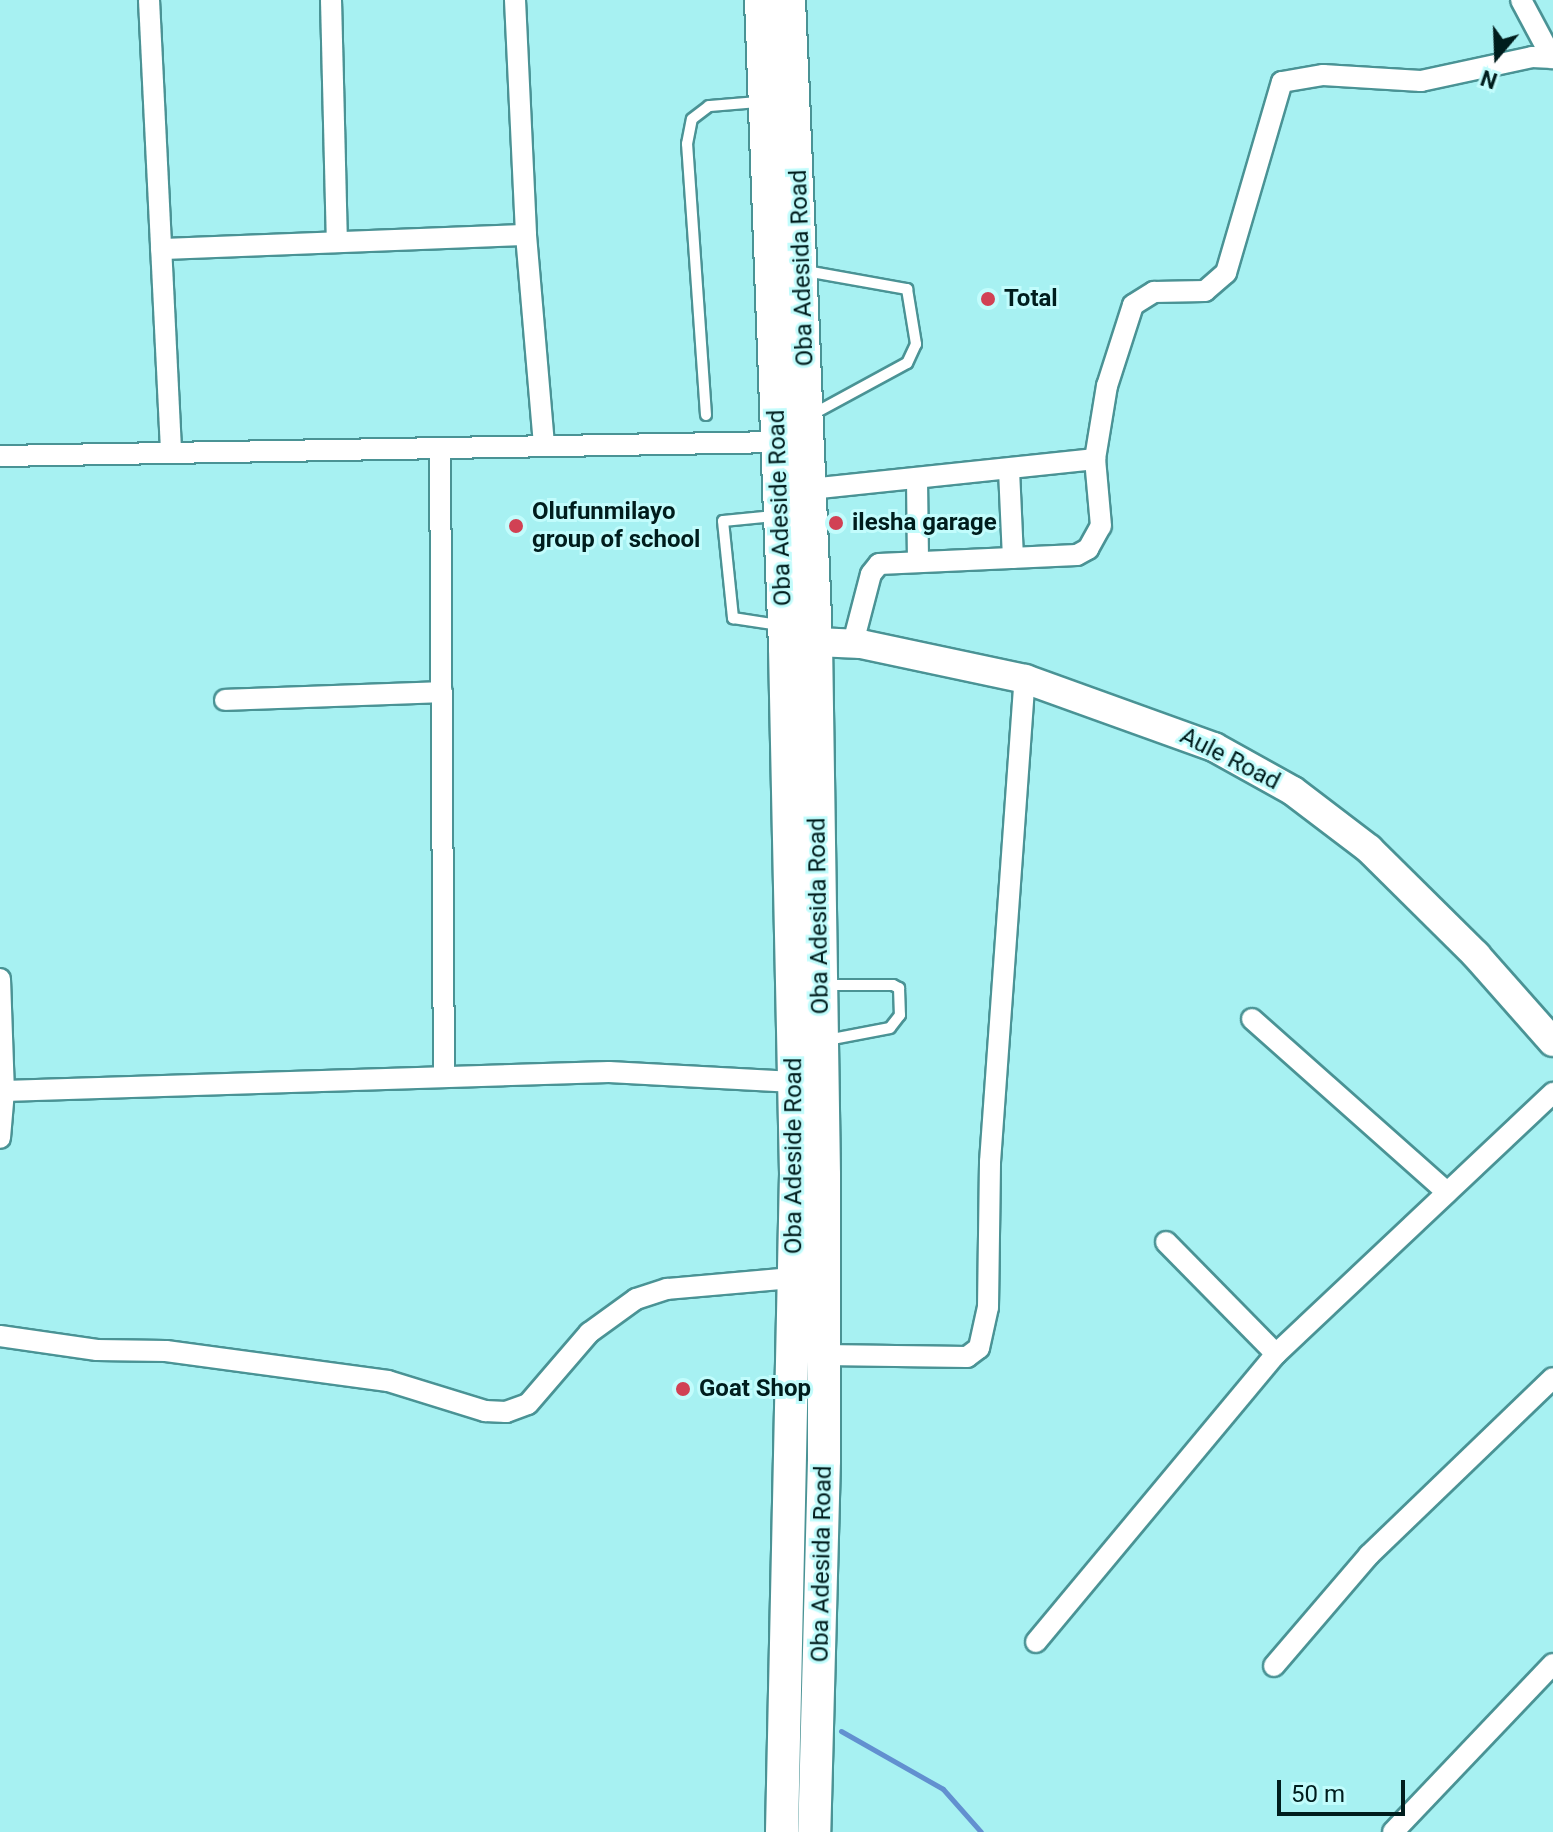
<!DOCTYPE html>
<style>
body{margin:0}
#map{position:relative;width:1553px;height:1832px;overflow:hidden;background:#a7f1f2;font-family:Roboto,sans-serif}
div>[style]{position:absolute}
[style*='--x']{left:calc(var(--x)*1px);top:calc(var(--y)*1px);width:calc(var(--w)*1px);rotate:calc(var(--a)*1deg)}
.stream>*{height:5px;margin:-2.5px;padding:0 2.5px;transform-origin:2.5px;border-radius:2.5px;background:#6290d0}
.roads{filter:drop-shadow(2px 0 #4a9395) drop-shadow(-2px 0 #4a9395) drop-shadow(0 2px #4a9395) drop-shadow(0 -2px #4a9395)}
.lane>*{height:10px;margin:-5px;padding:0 5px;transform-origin:5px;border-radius:5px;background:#fff}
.street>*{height:20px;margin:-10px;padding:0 10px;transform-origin:10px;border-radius:10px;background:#fff}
.secondary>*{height:28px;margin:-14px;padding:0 14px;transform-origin:14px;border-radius:14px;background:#fff}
.primary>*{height:32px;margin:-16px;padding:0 16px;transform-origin:16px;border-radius:16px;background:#fff}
.dots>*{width:22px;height:22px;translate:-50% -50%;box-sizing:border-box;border:4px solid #c2fcfc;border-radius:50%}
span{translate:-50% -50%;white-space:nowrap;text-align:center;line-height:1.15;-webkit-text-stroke:6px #c2fcfc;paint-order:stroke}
.street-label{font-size:24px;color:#001d1d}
.poi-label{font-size:24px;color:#001d1d;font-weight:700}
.left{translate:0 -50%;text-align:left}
.north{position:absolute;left:1457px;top:16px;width:80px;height:80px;-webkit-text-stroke:6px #c2fcfc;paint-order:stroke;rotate:199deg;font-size:22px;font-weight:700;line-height:32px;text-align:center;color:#001d1d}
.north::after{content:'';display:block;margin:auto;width:28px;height:36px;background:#001d1d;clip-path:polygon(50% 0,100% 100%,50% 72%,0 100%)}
.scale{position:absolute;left:1277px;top:1780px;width:128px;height:36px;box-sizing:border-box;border:4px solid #001d1d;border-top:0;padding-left:10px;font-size:24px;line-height:28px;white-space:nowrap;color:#001d1d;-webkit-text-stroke:6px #c2fcfc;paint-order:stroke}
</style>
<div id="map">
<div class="stream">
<i style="--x:841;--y:1731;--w:117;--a:29.6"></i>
<i style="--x:943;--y:1789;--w:57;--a:48.5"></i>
</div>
<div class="roads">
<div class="lane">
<i style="--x:806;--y:271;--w:103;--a:10.1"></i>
<i style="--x:907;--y:289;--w:56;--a:80.7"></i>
<i style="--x:916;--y:344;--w:21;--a:115"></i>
<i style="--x:907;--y:363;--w:107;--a:151.5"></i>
<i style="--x:706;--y:415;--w:272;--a:-94"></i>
<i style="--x:687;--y:144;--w:25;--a:-79"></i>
<i style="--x:692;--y:119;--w:21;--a:-37"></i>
<i style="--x:709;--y:106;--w:50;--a:-4.6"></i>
<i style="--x:774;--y:516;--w:51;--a:174.4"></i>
<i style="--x:723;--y:521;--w:98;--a:84.1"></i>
<i style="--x:733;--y:618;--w:47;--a:8.7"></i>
<i style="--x:824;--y:985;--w:69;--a:0"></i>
<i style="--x:893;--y:985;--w:7;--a:27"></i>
<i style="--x:899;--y:988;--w:27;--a:88"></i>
<i style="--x:900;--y:1015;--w:16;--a:128"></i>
<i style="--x:890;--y:1028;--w:64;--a:169.2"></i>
</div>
<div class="street">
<i style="--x:149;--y:0;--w:452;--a:87.2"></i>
<i style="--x:331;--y:0;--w:242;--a:88.6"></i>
<i style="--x:515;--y:0;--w:235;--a:87.3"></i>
<i style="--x:526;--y:235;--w:211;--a:85.1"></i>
<i style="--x:1521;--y:0;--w:66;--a:61.9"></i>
<i style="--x:161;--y:249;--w:365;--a:-2.2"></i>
<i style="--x:440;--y:448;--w:629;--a:89.64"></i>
<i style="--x:0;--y:456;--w:778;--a:-1.03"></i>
<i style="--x:1009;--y:470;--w:88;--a:87.4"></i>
<i style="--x:917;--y:479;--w:83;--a:89.3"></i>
<i style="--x:810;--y:489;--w:287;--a:-6"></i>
<i style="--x:1095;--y:459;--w:74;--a:-80.7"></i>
<i style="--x:1107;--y:386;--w:85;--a:-72.2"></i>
<i style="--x:1133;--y:305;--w:25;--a:-32"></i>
<i style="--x:1154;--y:292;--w:51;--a:-1.1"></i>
<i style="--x:1205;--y:291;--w:28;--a:-41"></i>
<i style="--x:1226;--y:273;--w:199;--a:-73.7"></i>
<i style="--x:1282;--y:82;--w:42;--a:-9.7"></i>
<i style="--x:1323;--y:75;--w:98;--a:3.5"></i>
<i style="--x:1421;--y:81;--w:114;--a:-12.2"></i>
<i style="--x:1532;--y:57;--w:21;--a:3"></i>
<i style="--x:853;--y:643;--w:71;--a:-75.4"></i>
<i style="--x:871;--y:574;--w:13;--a:-51"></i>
<i style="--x:879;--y:564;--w:198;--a:-2.6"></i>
<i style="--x:1077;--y:555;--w:13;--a:-29"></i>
<i style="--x:1088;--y:549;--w:26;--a:-61"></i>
<i style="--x:1101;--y:526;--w:67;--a:-95.1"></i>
<i style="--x:225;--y:700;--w:217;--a:-2.1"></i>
<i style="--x:0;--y:979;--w:112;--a:88"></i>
<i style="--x:4;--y:1091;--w:47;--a:94.9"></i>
<i style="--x:1252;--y:1019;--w:261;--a:41.6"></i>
<i style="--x:4;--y:1091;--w:605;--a:-1.8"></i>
<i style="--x:609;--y:1072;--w:185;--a:3.1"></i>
<i style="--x:1166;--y:1242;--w:157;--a:45.5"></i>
<i style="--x:0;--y:1336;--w:98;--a:8.2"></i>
<i style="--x:97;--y:1350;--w:69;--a:0.8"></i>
<i style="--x:166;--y:1351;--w:224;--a:7.7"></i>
<i style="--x:388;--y:1381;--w:102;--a:17.2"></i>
<i style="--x:485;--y:1411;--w:21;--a:3"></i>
<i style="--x:506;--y:1412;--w:23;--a:-20"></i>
<i style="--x:528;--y:1404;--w:94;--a:-49.3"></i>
<i style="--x:589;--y:1333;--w:58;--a:-35.9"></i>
<i style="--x:636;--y:1299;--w:33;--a:-18"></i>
<i style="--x:667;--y:1289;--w:127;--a:-5"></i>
<i style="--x:824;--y:1355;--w:143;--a:0.8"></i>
<i style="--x:967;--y:1357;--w:15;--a:-37"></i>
<i style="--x:979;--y:1348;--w:42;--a:-77.6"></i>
<i style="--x:988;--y:1307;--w:145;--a:-89.2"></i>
<i style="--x:990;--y:1162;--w:484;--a:-85.9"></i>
<i style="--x:1036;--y:1642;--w:375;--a:-50.2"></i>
<i style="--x:1276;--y:1354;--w:381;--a:-43.3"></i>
<i style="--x:1274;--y:1666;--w:146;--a:-49.4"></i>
<i style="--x:1369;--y:1555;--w:255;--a:-43.9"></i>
<i style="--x:1393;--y:1832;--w:232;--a:-46.4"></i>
</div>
<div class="secondary">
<i style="--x:816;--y:642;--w:45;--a:2.5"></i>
<i style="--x:861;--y:644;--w:168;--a:12"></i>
<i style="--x:1025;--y:679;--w:201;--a:19.8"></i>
<i style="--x:1214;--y:747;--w:90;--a:29.1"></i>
<i style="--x:1293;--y:791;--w:96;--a:37.3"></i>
<i style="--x:1369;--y:849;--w:151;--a:44.7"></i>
<i style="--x:1476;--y:955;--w:116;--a:48.5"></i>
</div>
<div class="primary">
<i style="--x:761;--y:0;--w:648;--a:87.88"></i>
<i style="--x:785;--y:648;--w:526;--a:88.8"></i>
<i style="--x:796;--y:1174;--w:658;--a:91.22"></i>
<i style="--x:789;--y:0;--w:643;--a:87.59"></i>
<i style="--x:816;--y:642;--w:533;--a:89.14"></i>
<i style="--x:824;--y:1175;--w:285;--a:90"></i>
<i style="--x:824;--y:1460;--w:372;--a:91.5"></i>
</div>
</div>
<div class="dots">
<i style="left:988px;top:299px;background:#d14154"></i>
<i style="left:836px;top:523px;background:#d14154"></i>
<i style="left:516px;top:526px;background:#d14154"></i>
<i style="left:683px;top:1389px;background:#d14154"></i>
</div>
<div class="street-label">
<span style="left:802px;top:268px;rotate:-92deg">Oba Adesida Road</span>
<span style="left:780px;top:508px;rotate:-92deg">Oba Adeside Road</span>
<span style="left:1230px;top:759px;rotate:27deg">Aule Road</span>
<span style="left:819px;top:916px;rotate:-91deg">Oba Adesida Road</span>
<span style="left:794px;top:1156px;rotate:-90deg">Oba Adeside Road</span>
<span style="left:822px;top:1564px;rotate:-89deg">Oba Adesida Road</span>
</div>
<div class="poi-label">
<span class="left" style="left:1004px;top:299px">Total</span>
<span class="left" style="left:532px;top:526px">Olufunmilayo<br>group of school</span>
<span class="left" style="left:852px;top:523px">ilesha garage</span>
<span class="left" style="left:699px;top:1389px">Goat Shop</span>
</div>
<div class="north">N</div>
<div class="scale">50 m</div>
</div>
